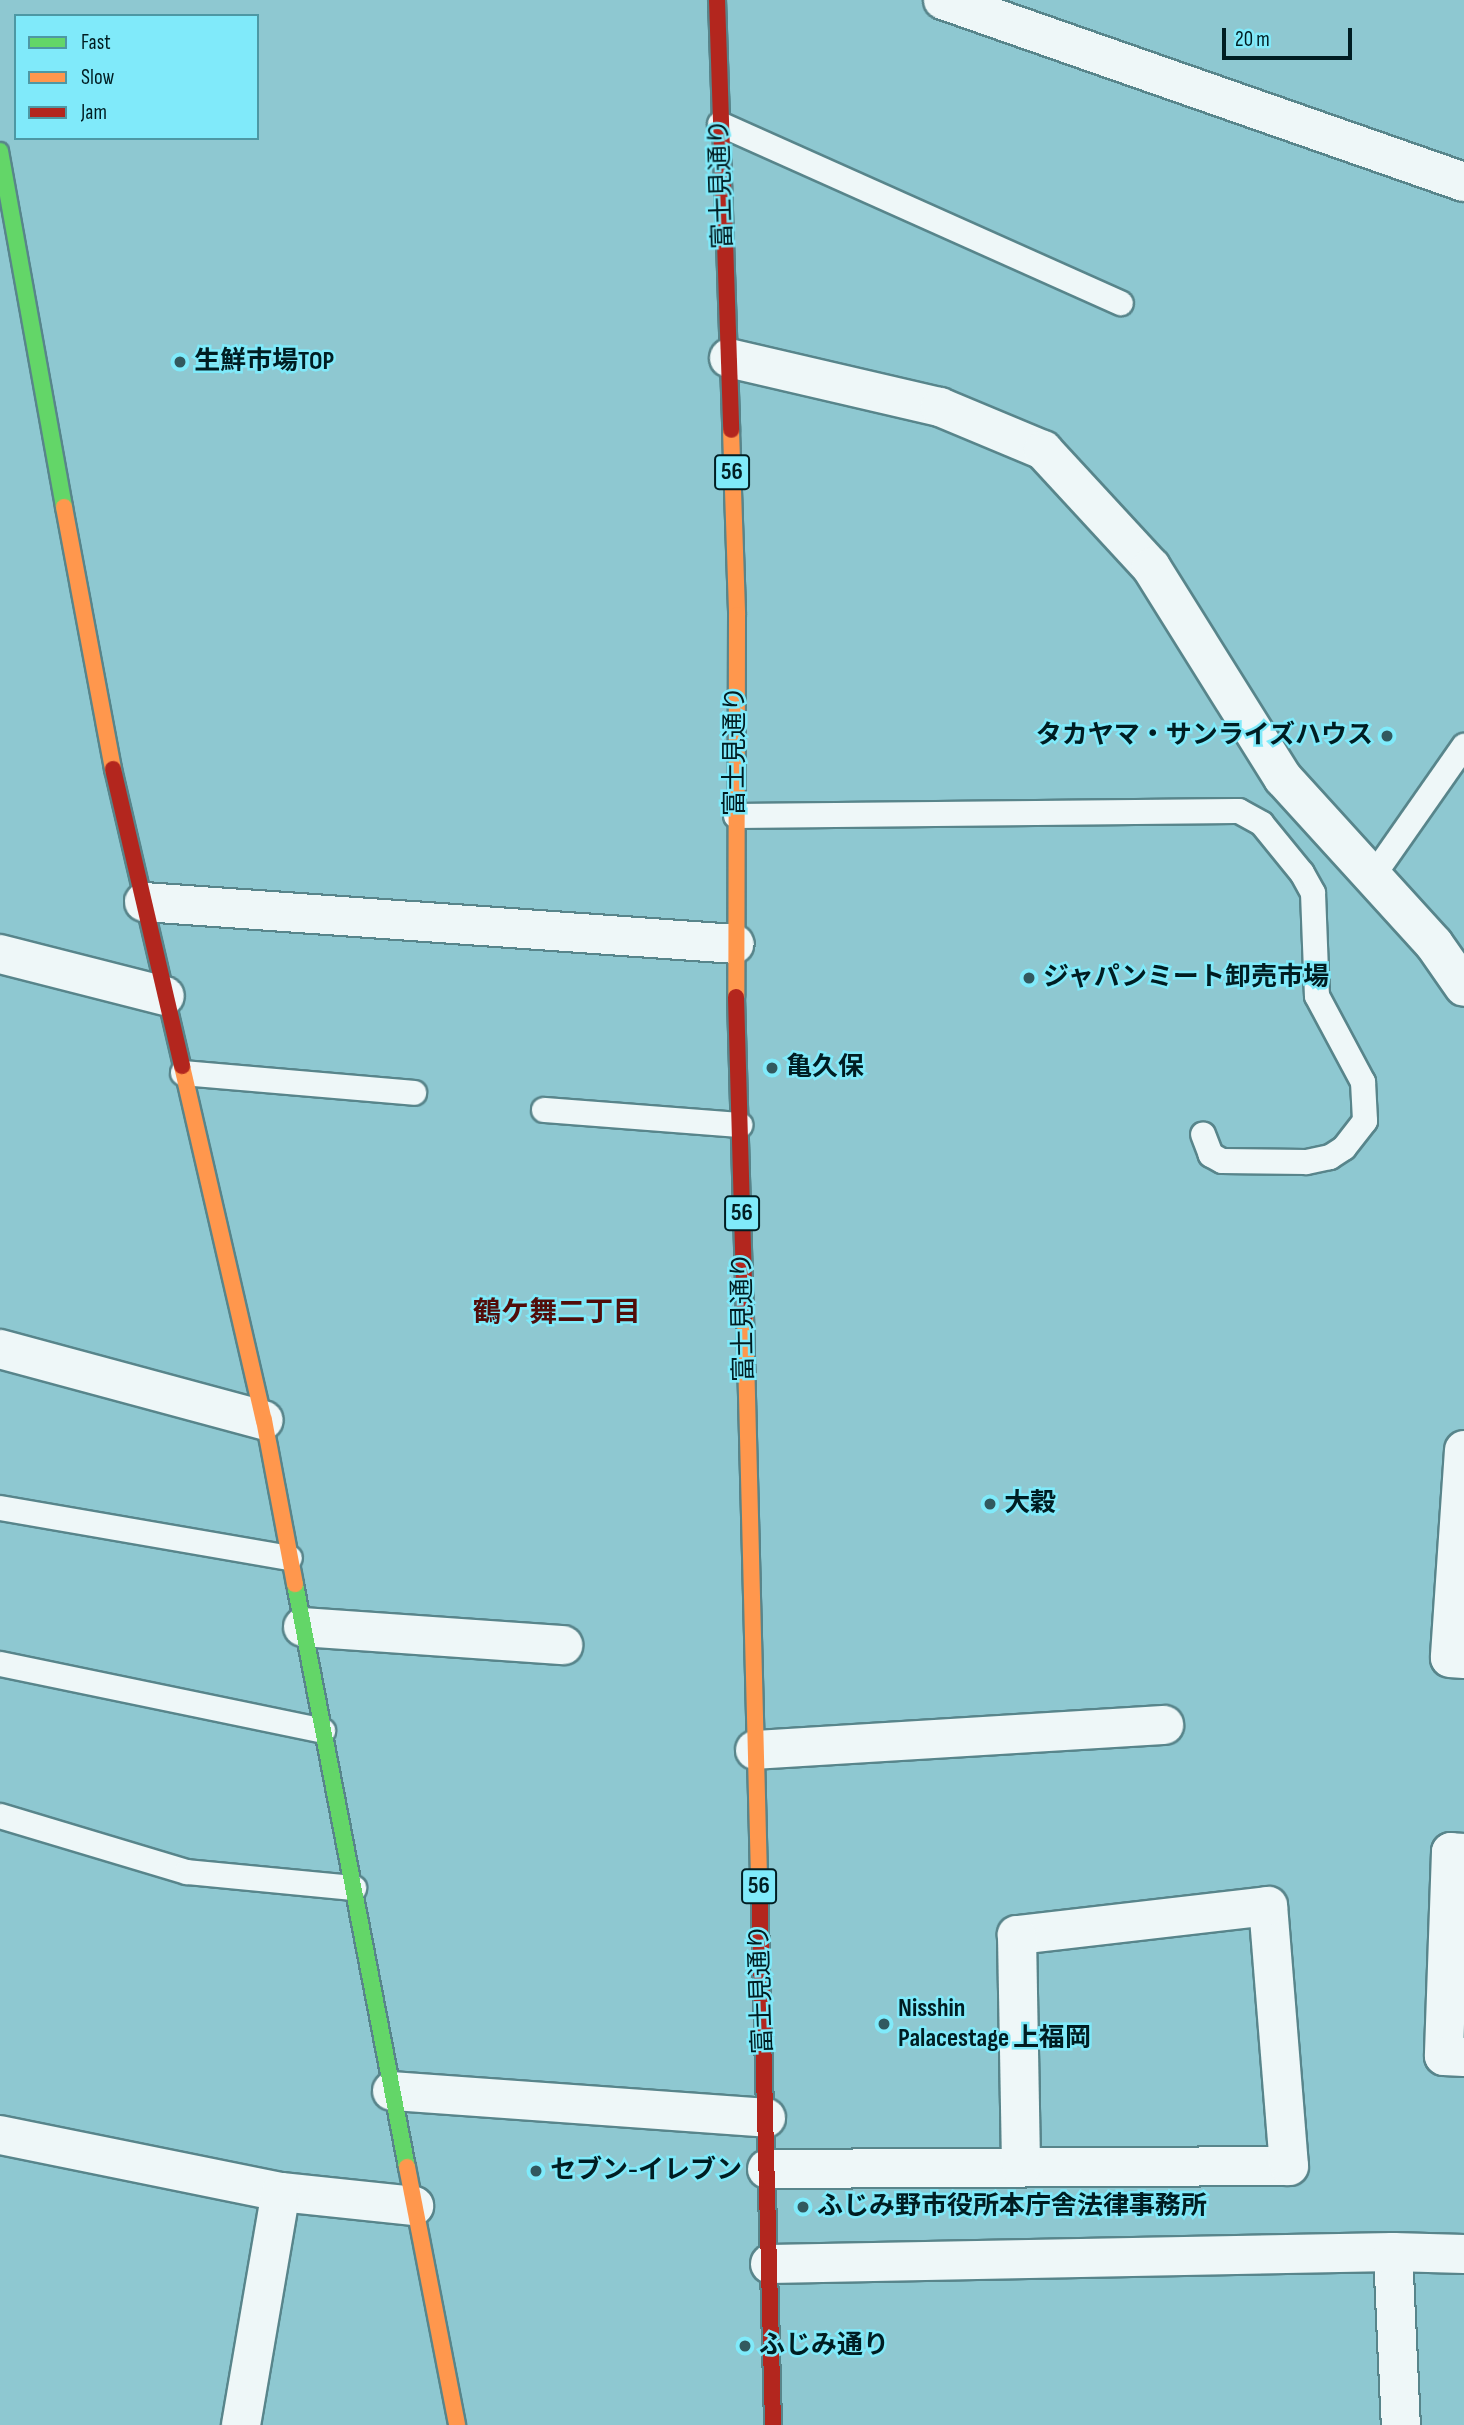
<!DOCTYPE html>
<meta charset="utf-8">
<style>
body{margin:0}
#map{position:relative;width:1464px;height:2425px;overflow:hidden;background:#8ec8d1;font-family:"Sofia Sans Condensed","Noto Sans JP",sans-serif}
div>[style]{position:absolute}
[style*='--x']{left:calc(var(--x)*1px);top:calc(var(--y)*1px);width:calc(var(--w)*1px);rotate:calc(var(--a)*1deg)}
.roads{filter:drop-shadow(2px 0 #58858b) drop-shadow(-2px 0 #58858b) drop-shadow(0 2px #58858b) drop-shadow(0 -2px #58858b)}
.lane>*{height:24px;margin:-12px;padding:0 12px;transform-origin:12px;border-radius:12px;background:#eef7f8}
.street>*{height:38px;margin:-19px;padding:0 19px;transform-origin:19px;border-radius:19px;background:#eef7f8}
.fast>*{height:16px;margin:-8px;padding:0 8px;transform-origin:8px;border-radius:8px;background:#63d668}
.slow>*{height:16px;margin:-8px;padding:0 8px;transform-origin:8px;border-radius:8px;background:#ff974d}
.jam>*{height:16px;margin:-8px;padding:0 8px;transform-origin:8px;border-radius:8px;background:#b3261e}
.dots>*{width:19px;height:19px;translate:-50% -50%;box-sizing:border-box;border:4px solid #80eafa;border-radius:50%}
span{translate:-50% -50%;white-space:nowrap;text-align:center;line-height:1.15;-webkit-text-stroke:5px #80eafa;paint-order:stroke}
.shield-label span{padding:2px 5px;background:#80eafa;border:2px solid;border-radius:5px;-webkit-text-stroke-width:0}
.shield-label{font-size:24px;color:#001d22;font-weight:700}
.street-label{font-size:26px;color:#001d22}
.poi-label{font-size:26px;color:#001d22;font-weight:700}
.left{translate:0 -50%;text-align:left}
.right{translate:-100% -50%;text-align:right}
.neighbourhood-label{font-size:28px;color:#510d0a;font-weight:700}
.legend{position:absolute;left:14px;top:14px;width:245px;height:126px;box-sizing:border-box;background:#80eafa;border:2px solid #4d98a4;margin:0;padding:9px 12px;list-style:none;font-size:21px;color:#001d22}
.legend li{display:flex;align-items:center;gap:14px;height:35px}
.legend b{width:35px;border:2px solid #4d98a4}
.scale{position:absolute;left:1222px;top:28px;width:130px;height:32px;box-sizing:border-box;border:4px solid #001d22;border-top:0;padding-left:9px;font-size:21px;line-height:24px;white-space:nowrap;color:#001d22;-webkit-text-stroke:5px #80eafa;paint-order:stroke}
</style>
<div id="map">
<div class="roads">
<div class="lane">
<i style="--x:720;--y:124;--w:439;--a:24.1"></i>
<i style="--x:736;--y:816;--w:503;--a:-0.57"></i>
<i style="--x:1239;--y:811;--w:26;--a:29"></i>
<i style="--x:1262;--y:824;--w:63;--a:50.8"></i>
<i style="--x:1302;--y:873;--w:23;--a:61"></i>
<i style="--x:1313;--y:893;--w:103;--a:87.8"></i>
<i style="--x:1317;--y:996;--w:98;--a:61.9"></i>
<i style="--x:1363;--y:1082;--w:39;--a:87"></i>
<i style="--x:1365;--y:1121;--w:34;--a:128"></i>
<i style="--x:1344;--y:1148;--w:17;--a:147"></i>
<i style="--x:1330;--y:1157;--w:25;--a:168"></i>
<i style="--x:1306;--y:1162;--w:84;--a:-179.3"></i>
<i style="--x:1222;--y:1161;--w:13;--a:-151"></i>
<i style="--x:1211;--y:1155;--w:22;--a:-111"></i>
<i style="--x:1373;--y:876;--w:159;--a:-55"></i>
<i style="--x:183;--y:1073;--w:232;--a:4.9"></i>
<i style="--x:544;--y:1110;--w:197;--a:4.4"></i>
<i style="--x:0;--y:1508;--w:294;--a:9.8"></i>
<i style="--x:0;--y:1664;--w:330;--a:11.7"></i>
<i style="--x:0;--y:1816;--w:195;--a:16.7"></i>
<i style="--x:187;--y:1872;--w:168;--a:5.5"></i>
</div>
<div class="street">
<i style="--x:943;--y:0;--w:552;--a:19.26"></i>
<i style="--x:729;--y:358;--w:217;--a:13.1"></i>
<i style="--x:940;--y:407;--w:112;--a:22.7"></i>
<i style="--x:1043;--y:450;--w:159;--a:47.3"></i>
<i style="--x:1151;--y:567;--w:249;--a:58"></i>
<i style="--x:1283;--y:778;--w:224;--a:47.7"></i>
<i style="--x:1434;--y:944;--w:52;--a:55.1"></i>
<i style="--x:144;--y:902;--w:592;--a:4.06"></i>
<i style="--x:0;--y:954;--w:170;--a:14.3"></i>
<i style="--x:0;--y:1349;--w:273;--a:15.1"></i>
<i style="--x:1464;--y:1450;--w:208;--a:93.9"></i>
<i style="--x:1450;--y:1658;--w:14;--a:4"></i>
<i style="--x:303;--y:1627;--w:261;--a:4"></i>
<i style="--x:755;--y:1750;--w:410;--a:-3.5"></i>
<i style="--x:1464;--y:1853;--w:13;--a:-176"></i>
<i style="--x:1451;--y:1852;--w:204;--a:92"></i>
<i style="--x:1444;--y:2056;--w:20;--a:3"></i>
<i style="--x:392;--y:2091;--w:375;--a:4.1"></i>
<i style="--x:0;--y:2135;--w:287;--a:11.5"></i>
<i style="--x:281;--y:2192;--w:134;--a:6"></i>
<i style="--x:767;--y:2169;--w:522;--a:-0.33"></i>
<i style="--x:1289;--y:2166;--w:261;--a:-94.6"></i>
<i style="--x:1268;--y:1906;--w:253;--a:173.4"></i>
<i style="--x:1017;--y:1935;--w:232;--a:89"></i>
<i style="--x:1393;--y:2252;--w:173;--a:87.4"></i>
<i style="--x:770;--y:2264;--w:623;--a:-1.1"></i>
<i style="--x:1393;--y:2252;--w:71;--a:1.6"></i>
<i style="--x:241;--y:2425;--w:236;--a:-80.3"></i>
</div>
<div class="fast">
<i style="--x:0;--y:151;--w:362;--a:79.8"></i>
<i style="--x:295;--y:1584;--w:594;--a:79.13"></i>
</div>
<div class="slow">
<i style="--x:731;--y:430;--w:185;--a:88.1"></i>
<i style="--x:737;--y:615;--w:382;--a:90.1"></i>
<i style="--x:64;--y:507;--w:267;--a:79.4"></i>
<i style="--x:182;--y:1066;--w:363;--a:77"></i>
<i style="--x:264;--y:1420;--w:167;--a:79.3"></i>
<i style="--x:745;--y:1316;--w:562;--a:88.57"></i>
<i style="--x:407;--y:2167;--w:263;--a:79"></i>
</div>
<div class="jam">
<i style="--x:717;--y:0;--w:430;--a:88.1"></i>
<i style="--x:113;--y:769;--w:305;--a:76.9"></i>
<i style="--x:736;--y:997;--w:319;--a:88.4"></i>
<i style="--x:759;--y:1878;--w:547;--a:88.53"></i>
</div>
</div>
<div class="dots">
<i style="left:180px;top:362px;background:#32595f"></i>
<i style="left:1387px;top:736px;background:#32595f"></i>
<i style="left:1029px;top:978px;background:#32595f"></i>
<i style="left:772px;top:1068px;background:#32595f"></i>
<i style="left:990px;top:1504px;background:#32595f"></i>
<i style="left:884px;top:2024px;background:#32595f"></i>
<i style="left:536px;top:2171px;background:#32595f"></i>
<i style="left:803px;top:2207px;background:#32595f"></i>
<i style="left:745px;top:2346px;background:#32595f"></i>
</div>
<div class="shield-label">
<span style="left:732px;top:472px">56</span>
<span style="left:742px;top:1213px">56</span>
<span style="left:759px;top:1886px">56</span>
</div>
<div class="street-label">
<span style="left:722px;top:184px;rotate:-92deg">富士見通り</span>
<span style="left:736px;top:751px;rotate:-90deg">富士見通り</span>
<span style="left:744px;top:1317px;rotate:-91deg">富士見通り</span>
<span style="left:762px;top:1989px;rotate:-92deg">富士見通り</span>
</div>
<div class="poi-label">
<span class="left" style="left:194px;top:362px">生鮮市場TOP</span>
<span class="right" style="left:1373px;top:736px">タカヤマ・サンライズハウス</span>
<span class="left" style="left:1043px;top:978px">ジャパンミート卸売市場</span>
<span class="left" style="left:786px;top:1068px">亀久保</span>
<span class="left" style="left:1004px;top:1504px">大穀</span>
<span class="left" style="left:898px;top:2024px">Nisshin<br>Palacestage 上福岡</span>
<span class="left" style="left:550px;top:2171px">セブン-イレブン</span>
<span class="left" style="left:817px;top:2207px">ふじみ野市役所本庁舎法律事務所</span>
<span class="left" style="left:759px;top:2346px">ふじみ通り</span>
</div>
<div class="neighbourhood-label">
<span style="left:557px;top:1313px">鶴ケ舞二丁目</span>
</div>
<ul class="legend">
<li><b style="height:9px;background:#63d668"></b>Fast</li>
<li><b style="height:9px;background:#ff974d"></b>Slow</li>
<li><b style="height:9px;background:#b3261e"></b>Jam</li>
</ul>
<div class="scale">20 m</div>
</div>
